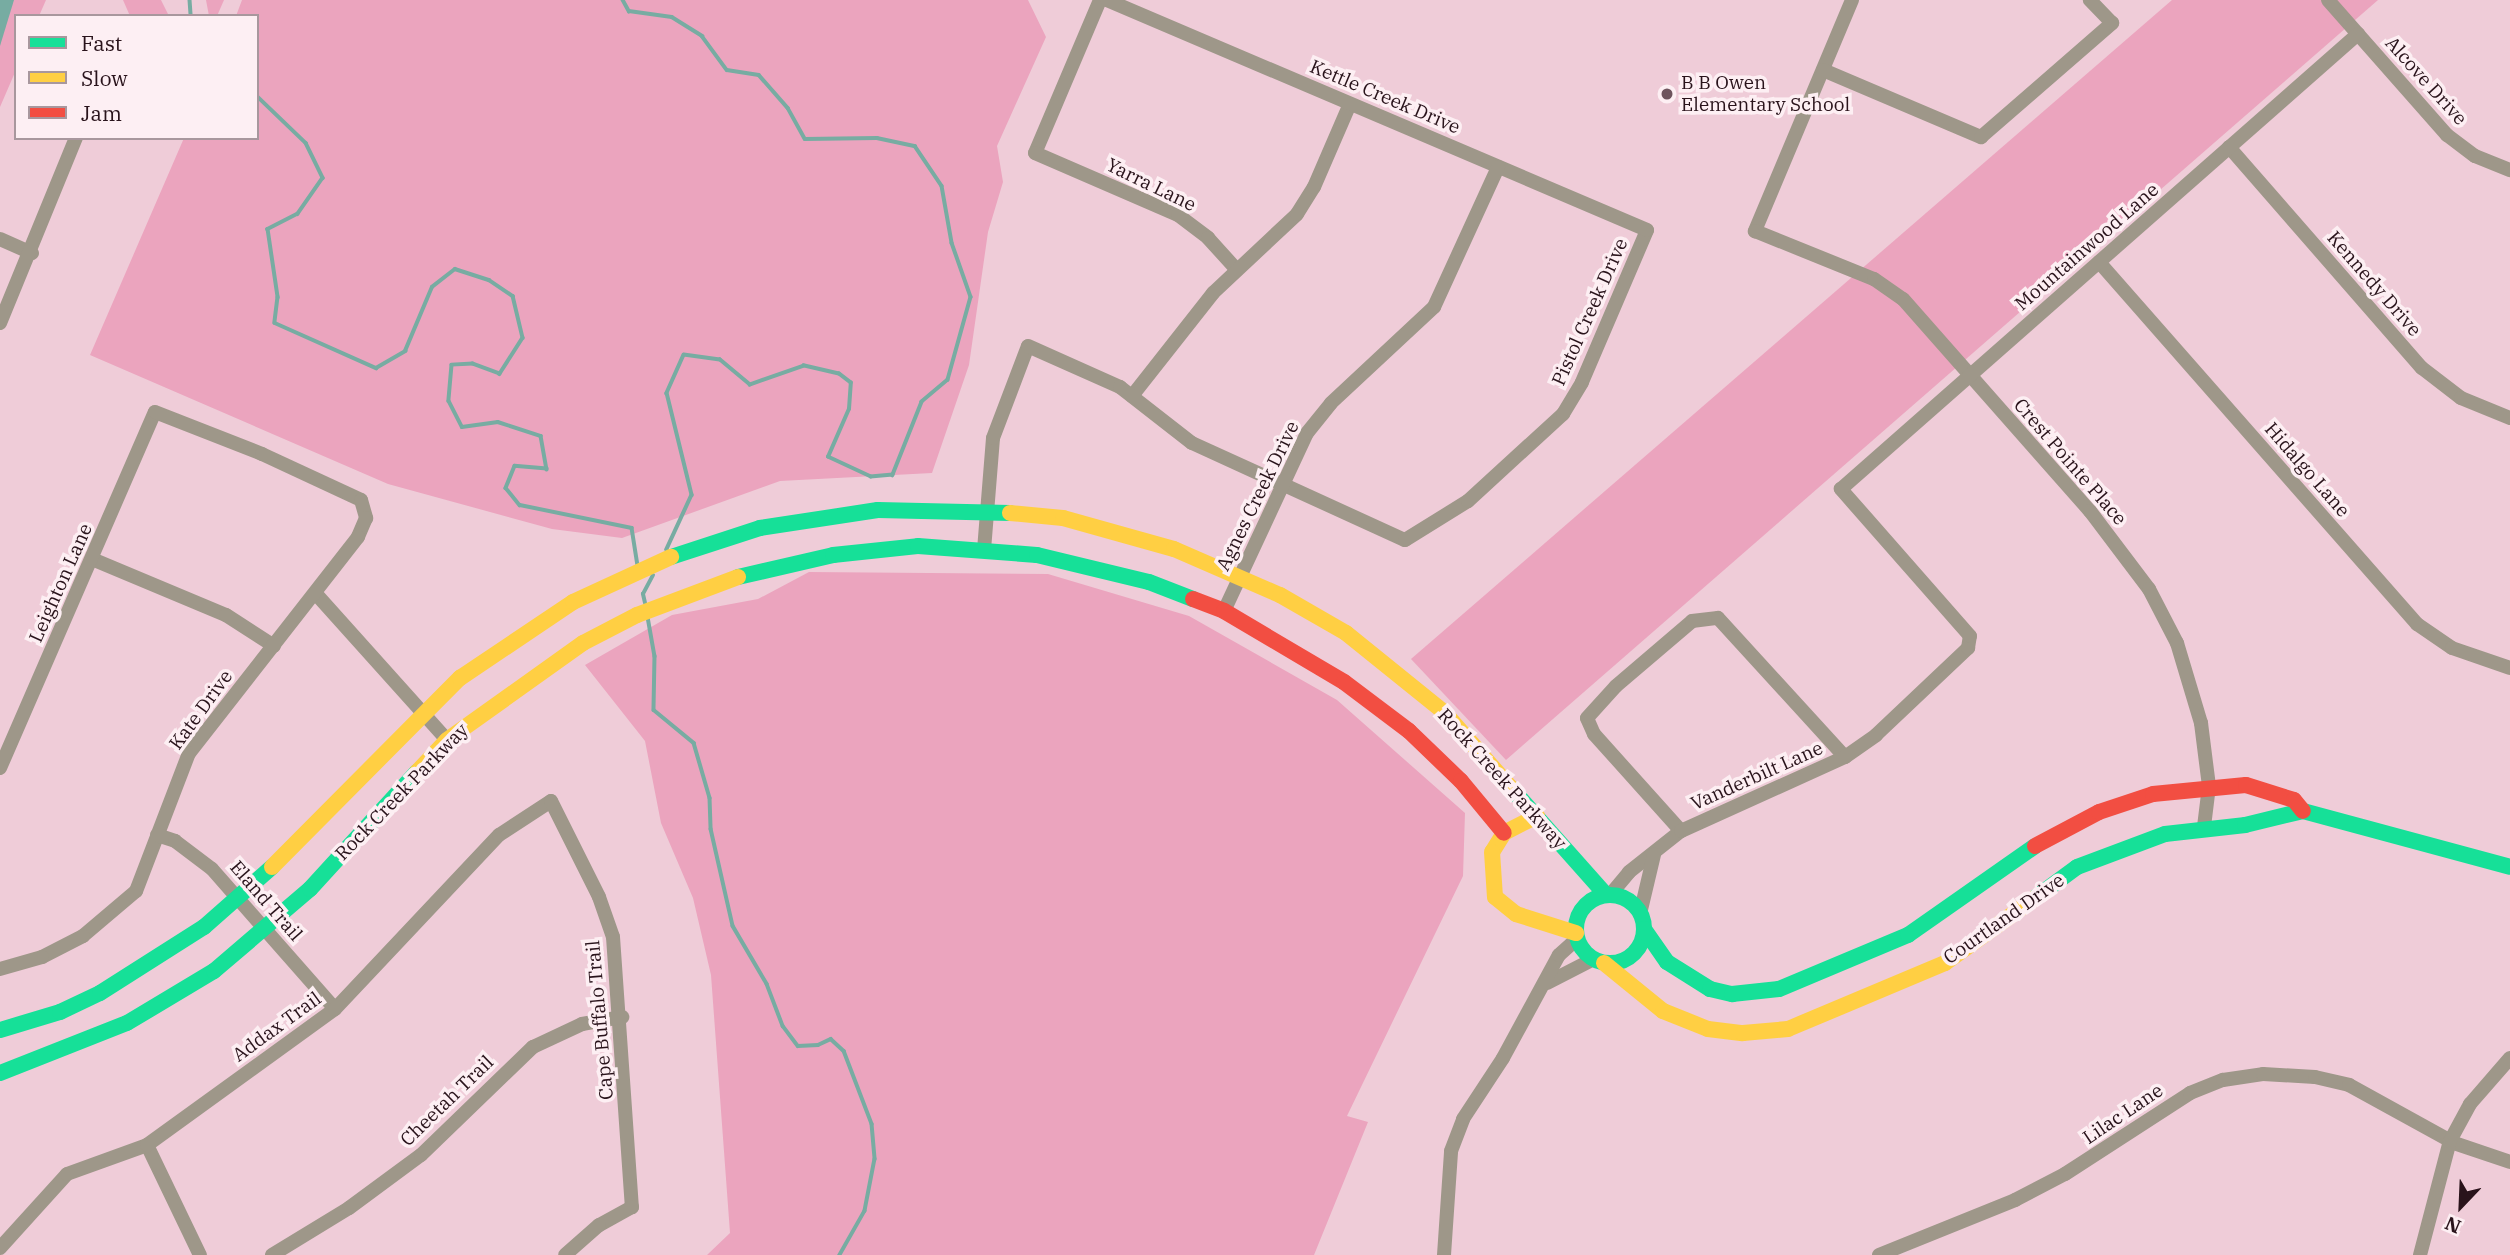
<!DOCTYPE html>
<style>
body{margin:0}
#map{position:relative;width:2510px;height:1255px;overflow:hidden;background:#efccd8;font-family:"IBM Plex Serif",serif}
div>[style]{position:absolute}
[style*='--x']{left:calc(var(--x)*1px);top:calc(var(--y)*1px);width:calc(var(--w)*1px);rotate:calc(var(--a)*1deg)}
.green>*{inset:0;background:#eba4be}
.water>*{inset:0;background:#77aca2}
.stream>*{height:3.5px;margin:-1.75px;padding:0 1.75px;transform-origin:1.75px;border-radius:1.75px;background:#77aca2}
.street>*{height:14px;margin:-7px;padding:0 7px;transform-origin:7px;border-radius:7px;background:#9e9789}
.fast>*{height:16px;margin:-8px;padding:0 8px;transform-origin:8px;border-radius:8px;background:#16e098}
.fast>.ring{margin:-8px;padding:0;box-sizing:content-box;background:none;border:16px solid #16e098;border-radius:50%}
.slow>*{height:16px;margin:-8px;padding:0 8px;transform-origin:8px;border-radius:8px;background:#ffcf43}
.jam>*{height:16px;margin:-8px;padding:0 8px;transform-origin:8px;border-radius:8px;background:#f24e42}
.dots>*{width:19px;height:19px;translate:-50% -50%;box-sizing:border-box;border:4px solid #fdeff3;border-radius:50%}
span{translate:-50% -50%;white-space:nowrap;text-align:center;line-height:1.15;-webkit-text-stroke:7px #fdeff3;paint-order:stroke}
.street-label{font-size:19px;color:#29131b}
.poi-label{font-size:19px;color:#29131b}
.left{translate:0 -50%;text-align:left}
.legend{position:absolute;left:14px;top:14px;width:245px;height:126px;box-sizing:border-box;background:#fdeff3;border:2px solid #a8979d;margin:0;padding:9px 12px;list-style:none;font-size:21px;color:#29131b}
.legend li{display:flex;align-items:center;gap:14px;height:35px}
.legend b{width:35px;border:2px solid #a8979d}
.north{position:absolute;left:2426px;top:1171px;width:70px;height:70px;-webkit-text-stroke:5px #fdeff3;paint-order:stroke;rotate:203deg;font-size:19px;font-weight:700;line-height:28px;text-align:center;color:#29131b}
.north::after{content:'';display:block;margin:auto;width:24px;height:32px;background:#29131b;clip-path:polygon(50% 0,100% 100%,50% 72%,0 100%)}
</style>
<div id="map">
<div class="green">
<i style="clip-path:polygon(0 0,46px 0,39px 16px,16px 16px,16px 70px,0 107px)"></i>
<i style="clip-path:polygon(123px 0,161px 0,169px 16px,130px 16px)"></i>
<i style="clip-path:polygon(206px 0,224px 0,217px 16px,209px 16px)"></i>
<i style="clip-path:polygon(242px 0,1028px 0,1046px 37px,997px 146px,1003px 182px,988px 232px,969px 365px,932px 473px,780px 481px,622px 538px,552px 529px,388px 484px,90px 355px,184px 138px,257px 138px,257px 16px,236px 16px)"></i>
<i style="clip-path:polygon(2172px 0,2378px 0,1506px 760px,1411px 659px)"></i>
<i style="clip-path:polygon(809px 572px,1048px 574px,1189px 616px,1337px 700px,1465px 813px,1463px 876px,1347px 1116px,1368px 1122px,1314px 1255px,707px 1255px,730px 1233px,711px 975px,693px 898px,661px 823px,645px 741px,585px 665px,672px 615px,758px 599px)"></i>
</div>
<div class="water">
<i style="clip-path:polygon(0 0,14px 0,0 46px)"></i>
</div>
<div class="stream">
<i style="--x:190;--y:0;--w:16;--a:86"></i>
<i style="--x:623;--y:0;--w:13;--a:61"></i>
<i style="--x:629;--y:11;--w:43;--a:7.9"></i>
<i style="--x:672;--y:17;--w:36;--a:32"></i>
<i style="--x:702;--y:36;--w:42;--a:53.7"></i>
<i style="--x:727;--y:70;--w:32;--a:9"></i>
<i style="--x:759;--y:75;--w:44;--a:48.7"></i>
<i style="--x:788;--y:108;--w:35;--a:61"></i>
<i style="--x:805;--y:139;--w:72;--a:-0.8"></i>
<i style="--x:877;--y:138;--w:39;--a:12"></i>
<i style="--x:915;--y:146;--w:48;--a:56"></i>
<i style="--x:942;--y:186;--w:58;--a:80"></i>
<i style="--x:952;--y:243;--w:57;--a:70.6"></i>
<i style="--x:971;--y:297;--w:86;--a:105.5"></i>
<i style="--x:948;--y:380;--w:34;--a:140"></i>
<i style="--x:922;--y:402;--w:79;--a:111.7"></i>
<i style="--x:893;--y:475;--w:22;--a:175"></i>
<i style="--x:871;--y:477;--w:47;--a:-155.1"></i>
<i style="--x:828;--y:457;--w:52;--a:-66.4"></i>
<i style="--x:849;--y:409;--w:26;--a:-86"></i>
<i style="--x:851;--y:383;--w:15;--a:-143"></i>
<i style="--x:839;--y:374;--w:36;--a:-167"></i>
<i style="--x:804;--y:366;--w:57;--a:160.6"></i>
<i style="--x:750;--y:385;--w:39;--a:-140"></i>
<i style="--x:720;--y:360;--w:36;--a:-172"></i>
<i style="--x:684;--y:355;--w:42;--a:114.1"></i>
<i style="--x:667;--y:393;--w:105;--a:76.2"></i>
<i style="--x:692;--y:495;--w:60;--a:114.8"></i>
<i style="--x:257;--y:96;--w:68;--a:43.8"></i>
<i style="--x:306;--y:143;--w:39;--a:64"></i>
<i style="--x:323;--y:178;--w:44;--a:124.8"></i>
<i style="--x:298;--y:214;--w:34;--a:153"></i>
<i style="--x:268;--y:229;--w:69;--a:81.6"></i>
<i style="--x:278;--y:297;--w:26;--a:97"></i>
<i style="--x:275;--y:323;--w:111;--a:24"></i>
<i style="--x:376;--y:368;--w:34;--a:-30"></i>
<i style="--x:405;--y:351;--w:69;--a:-67.1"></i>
<i style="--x:432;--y:287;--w:29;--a:-38"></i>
<i style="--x:455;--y:269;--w:36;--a:18"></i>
<i style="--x:489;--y:280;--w:29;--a:34"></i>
<i style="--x:513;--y:296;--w:43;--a:76.6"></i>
<i style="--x:523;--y:338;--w:43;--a:122.6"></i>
<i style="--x:500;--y:374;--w:29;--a:-160"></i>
<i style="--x:473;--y:364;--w:21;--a:177"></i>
<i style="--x:452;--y:365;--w:36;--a:95"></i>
<i style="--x:449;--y:401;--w:29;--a:63"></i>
<i style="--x:462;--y:427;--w:36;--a:-8"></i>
<i style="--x:498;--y:422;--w:45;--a:18"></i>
<i style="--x:541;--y:436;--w:34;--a:80"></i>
<i style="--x:547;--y:469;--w:32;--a:-175"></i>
<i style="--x:515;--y:466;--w:24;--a:112"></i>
<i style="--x:506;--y:488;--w:22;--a:51"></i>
<i style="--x:520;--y:505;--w:114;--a:11.6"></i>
<i style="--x:632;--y:528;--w:36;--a:81"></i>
<i style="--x:645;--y:603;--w:9;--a:-103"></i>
<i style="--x:643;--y:594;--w:21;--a:-62"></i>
<i style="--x:648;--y:617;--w:40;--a:80"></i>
<i style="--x:655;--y:656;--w:54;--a:91.1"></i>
<i style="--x:654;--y:710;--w:52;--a:39.5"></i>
<i style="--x:694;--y:743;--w:57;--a:73.8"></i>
<i style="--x:710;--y:798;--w:31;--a:88"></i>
<i style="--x:711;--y:829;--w:99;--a:77.2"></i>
<i style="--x:733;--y:926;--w:67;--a:59.6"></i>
<i style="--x:767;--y:984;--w:45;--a:69.1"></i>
<i style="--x:783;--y:1026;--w:25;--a:53"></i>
<i style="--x:798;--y:1046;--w:20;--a:-3"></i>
<i style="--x:818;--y:1045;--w:14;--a:-25"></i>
<i style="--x:831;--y:1039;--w:18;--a:43"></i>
<i style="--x:844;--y:1051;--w:78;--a:69"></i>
<i style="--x:872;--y:1124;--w:35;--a:85"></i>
<i style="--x:875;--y:1159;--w:53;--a:100.9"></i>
<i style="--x:865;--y:1211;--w:51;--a:119.6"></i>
</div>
<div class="street">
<i style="--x:1100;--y:0;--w:166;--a:113"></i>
<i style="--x:1035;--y:153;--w:156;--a:23.4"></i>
<i style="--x:1178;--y:215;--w:38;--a:37"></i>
<i style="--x:1208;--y:238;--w:43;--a:47.8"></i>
<i style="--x:1852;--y:0;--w:251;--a:112.8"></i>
<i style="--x:1755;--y:231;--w:128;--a:22"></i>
<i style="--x:1874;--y:279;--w:35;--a:35"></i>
<i style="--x:1903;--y:299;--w:283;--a:48.6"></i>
<i style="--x:2090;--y:511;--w:98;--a:52.9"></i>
<i style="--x:2149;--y:589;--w:61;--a:62.6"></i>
<i style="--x:2177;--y:643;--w:84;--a:73.3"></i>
<i style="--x:2201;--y:723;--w:64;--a:82.8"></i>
<i style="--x:2209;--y:786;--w:41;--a:97"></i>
<i style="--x:2328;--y:0;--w:180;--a:48.6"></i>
<i style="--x:2447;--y:135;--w:35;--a:37"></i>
<i style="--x:2475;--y:156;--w:38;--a:22"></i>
<i style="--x:1823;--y:70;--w:172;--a:23"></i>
<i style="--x:1981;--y:137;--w:174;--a:-41"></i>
<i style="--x:2112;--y:23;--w:32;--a:-134"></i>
<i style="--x:2229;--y:147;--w:293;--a:48.9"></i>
<i style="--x:2422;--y:368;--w:49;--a:37.6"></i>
<i style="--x:2461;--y:398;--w:53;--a:22.2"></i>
<i style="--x:0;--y:239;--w:35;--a:24"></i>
<i style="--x:2099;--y:262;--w:482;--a:48.7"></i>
<i style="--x:2417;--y:624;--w:42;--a:34.4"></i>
<i style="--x:2452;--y:648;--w:61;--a:19"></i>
<i style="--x:0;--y:323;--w:200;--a:-67.7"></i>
<i style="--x:1132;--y:396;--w:131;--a:-51.8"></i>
<i style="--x:1213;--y:293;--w:115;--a:-43.2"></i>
<i style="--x:1297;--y:214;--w:32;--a:-58"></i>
<i style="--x:1314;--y:187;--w:90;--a:-66.6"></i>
<i style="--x:984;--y:550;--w:112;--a:-85.4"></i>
<i style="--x:993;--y:438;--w:98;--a:-69.2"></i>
<i style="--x:1028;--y:346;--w:101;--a:24"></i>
<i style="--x:1120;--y:387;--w:91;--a:37.9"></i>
<i style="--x:1192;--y:443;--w:234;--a:24.5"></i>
<i style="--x:1405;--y:540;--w:74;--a:-31.8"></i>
<i style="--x:1468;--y:501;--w:129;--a:-42.5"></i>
<i style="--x:1563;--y:414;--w:37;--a:-59"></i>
<i style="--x:1582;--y:382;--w:165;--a:-66.8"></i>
<i style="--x:1647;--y:230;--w:587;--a:-156.93"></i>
<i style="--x:92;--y:559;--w:145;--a:22.7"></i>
<i style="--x:226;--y:615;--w:57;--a:32.9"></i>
<i style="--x:317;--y:595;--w:195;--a:48.1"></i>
<i style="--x:1224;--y:611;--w:196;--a:-65"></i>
<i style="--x:1307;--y:433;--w:38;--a:-51"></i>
<i style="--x:1331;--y:403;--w:141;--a:-43"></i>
<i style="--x:1434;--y:307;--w:154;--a:-65.4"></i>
<i style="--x:0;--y:768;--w:388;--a:-66.5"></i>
<i style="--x:155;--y:412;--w:115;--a:21.4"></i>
<i style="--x:262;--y:454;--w:109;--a:24.9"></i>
<i style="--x:361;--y:500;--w:19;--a:74"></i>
<i style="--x:366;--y:518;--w:21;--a:113"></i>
<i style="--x:358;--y:537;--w:274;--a:128"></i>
<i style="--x:189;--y:753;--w:148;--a:111"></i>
<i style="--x:136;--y:891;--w:70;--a:139.7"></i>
<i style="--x:83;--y:936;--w:46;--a:152.9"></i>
<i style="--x:42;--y:957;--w:44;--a:164.1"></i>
<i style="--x:1681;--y:831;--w:130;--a:-131.9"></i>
<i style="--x:1594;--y:734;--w:17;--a:-114"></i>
<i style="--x:1587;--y:718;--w:43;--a:-47.8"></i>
<i style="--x:1616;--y:686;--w:100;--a:-40.5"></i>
<i style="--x:1692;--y:621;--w:26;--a:-7"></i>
<i style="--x:1718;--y:618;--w:188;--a:47.6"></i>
<i style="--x:157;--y:835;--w:19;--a:18"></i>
<i style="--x:175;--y:841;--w:46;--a:37.1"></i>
<i style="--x:212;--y:869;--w:186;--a:48.7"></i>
<i style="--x:1610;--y:895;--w:30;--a:-50"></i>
<i style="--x:1629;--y:872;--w:66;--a:-38.3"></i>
<i style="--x:1681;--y:831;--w:180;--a:-24.3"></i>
<i style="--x:1845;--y:757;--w:38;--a:-35"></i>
<i style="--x:1876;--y:735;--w:127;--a:-43.4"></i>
<i style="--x:1968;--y:648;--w:12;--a:-81"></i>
<i style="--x:1970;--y:636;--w:196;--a:-131.3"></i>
<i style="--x:1841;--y:489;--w:689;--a:-41.35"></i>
<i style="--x:1640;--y:914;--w:61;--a:-76.7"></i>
<i style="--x:1547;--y:983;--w:53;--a:-27.1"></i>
<i style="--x:147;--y:1145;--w:122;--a:64.3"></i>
<i style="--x:0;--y:1248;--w:100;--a:-47.8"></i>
<i style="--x:67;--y:1174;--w:85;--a:-19.9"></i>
<i style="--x:147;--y:1145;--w:232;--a:-35.9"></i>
<i style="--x:335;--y:1009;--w:239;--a:-46.7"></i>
<i style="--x:499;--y:835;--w:62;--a:-33.2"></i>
<i style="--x:551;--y:801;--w:107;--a:63.4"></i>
<i style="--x:599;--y:897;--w:42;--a:70.7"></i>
<i style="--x:613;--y:937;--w:271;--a:86"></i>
<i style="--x:632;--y:1207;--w:38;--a:151"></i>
<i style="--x:599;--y:1225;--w:45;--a:138.6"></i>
<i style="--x:272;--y:1255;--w:90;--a:-31.4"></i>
<i style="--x:349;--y:1208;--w:89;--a:-36.4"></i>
<i style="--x:421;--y:1155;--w:156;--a:-44"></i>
<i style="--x:533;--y:1047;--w:54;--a:-25.1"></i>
<i style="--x:582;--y:1024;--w:41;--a:-9.9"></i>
<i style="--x:1444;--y:1255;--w:104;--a:-86.1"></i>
<i style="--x:1451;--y:1151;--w:34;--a:-69"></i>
<i style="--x:1463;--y:1119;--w:73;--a:-56.7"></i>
<i style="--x:1503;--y:1058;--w:117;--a:-61.5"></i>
<i style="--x:1559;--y:955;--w:24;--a:-42"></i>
<i style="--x:1879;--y:1255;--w:147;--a:-22"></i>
<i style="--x:2015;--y:1200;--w:56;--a:-27.5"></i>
<i style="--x:2065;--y:1174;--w:149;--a:-32.9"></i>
<i style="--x:2190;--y:1093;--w:35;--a:-22"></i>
<i style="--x:2223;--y:1080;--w:40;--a:-8.5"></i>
<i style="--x:2263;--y:1074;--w:52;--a:3.3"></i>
<i style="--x:2315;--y:1077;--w:35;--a:13"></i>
<i style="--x:2349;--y:1085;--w:120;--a:28.9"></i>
<i style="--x:2454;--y:1143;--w:59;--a:18.7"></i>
<i style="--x:2420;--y:1255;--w:118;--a:-75.3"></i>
<i style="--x:2450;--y:1141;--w:42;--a:-61.6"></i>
<i style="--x:2470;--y:1104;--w:61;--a:-49"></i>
</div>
<div class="fast">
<i style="--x:671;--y:557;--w:94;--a:-18"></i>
<i style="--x:760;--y:528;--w:119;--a:-8.7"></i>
<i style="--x:878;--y:510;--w:132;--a:1.3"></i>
<i style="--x:738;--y:577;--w:98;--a:-13"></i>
<i style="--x:833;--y:555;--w:85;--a:-6"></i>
<i style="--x:918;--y:546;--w:119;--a:4.3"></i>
<i style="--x:1037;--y:555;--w:115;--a:13.6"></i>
<i style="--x:1149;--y:582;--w:47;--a:21.1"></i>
<i style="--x:1511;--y:788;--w:143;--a:48.4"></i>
<i class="ring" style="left:1576px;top:895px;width:52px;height:52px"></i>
<i style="--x:2035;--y:898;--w:52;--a:-36.4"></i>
<i style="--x:2077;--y:867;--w:94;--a:-20.6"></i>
<i style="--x:2165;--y:834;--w:81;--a:-6.4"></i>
<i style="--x:2245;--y:825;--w:60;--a:-13.6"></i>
<i style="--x:2303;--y:811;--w:214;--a:15.1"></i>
<i style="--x:1644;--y:929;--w:40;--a:55.1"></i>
<i style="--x:1667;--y:962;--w:51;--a:32.1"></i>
<i style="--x:1710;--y:989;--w:23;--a:13"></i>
<i style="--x:1732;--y:994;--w:47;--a:-6.1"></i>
<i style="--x:1779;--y:989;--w:140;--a:-22.7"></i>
<i style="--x:1908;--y:935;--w:155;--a:-35"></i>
<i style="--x:0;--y:1030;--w:63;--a:-16.7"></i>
<i style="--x:60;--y:1012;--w:44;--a:-25.4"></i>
<i style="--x:100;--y:993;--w:123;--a:-32.4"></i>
<i style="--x:204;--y:927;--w:91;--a:-41.4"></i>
<i style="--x:0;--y:1073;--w:136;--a:-21.5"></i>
<i style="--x:127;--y:1023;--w:101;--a:-30.9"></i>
<i style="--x:214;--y:971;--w:126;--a:-40.5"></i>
<i style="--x:310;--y:889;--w:159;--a:-47.6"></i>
</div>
<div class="slow">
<i style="--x:1010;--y:513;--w:53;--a:5.4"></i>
<i style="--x:1063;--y:518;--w:115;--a:15.6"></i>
<i style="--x:1174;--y:549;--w:116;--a:23.5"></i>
<i style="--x:1280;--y:595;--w:76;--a:29.9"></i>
<i style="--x:1346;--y:633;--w:126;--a:38.9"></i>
<i style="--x:1444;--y:712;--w:101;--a:48.6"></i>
<i style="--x:417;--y:772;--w:44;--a:-46.8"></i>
<i style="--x:447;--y:740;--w:167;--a:-35.5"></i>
<i style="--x:583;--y:643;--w:61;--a:-27.4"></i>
<i style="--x:637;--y:615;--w:108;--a:-20.6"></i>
<i style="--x:1537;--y:816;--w:37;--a:153"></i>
<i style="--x:1504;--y:833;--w:22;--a:122"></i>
<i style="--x:1492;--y:852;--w:45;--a:86.2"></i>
<i style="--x:1495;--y:897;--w:27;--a:39"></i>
<i style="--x:1516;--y:914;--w:63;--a:17.6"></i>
<i style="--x:272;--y:867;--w:267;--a:-45.2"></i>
<i style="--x:460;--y:678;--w:136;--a:-33.9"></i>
<i style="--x:573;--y:602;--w:108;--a:-24.7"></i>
<i style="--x:1604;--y:963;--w:76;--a:39.1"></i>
<i style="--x:1663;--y:1011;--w:48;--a:21.8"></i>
<i style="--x:1708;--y:1029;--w:35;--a:7"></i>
<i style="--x:1743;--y:1033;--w:45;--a:-5.1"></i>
<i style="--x:1788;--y:1029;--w:170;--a:-22.8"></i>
<i style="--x:1945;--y:963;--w:111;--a:-35.8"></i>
</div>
<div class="jam">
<i style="--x:1193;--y:599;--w:33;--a:21"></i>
<i style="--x:1224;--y:611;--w:139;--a:30.6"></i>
<i style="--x:1344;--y:682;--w:81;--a:37"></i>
<i style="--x:1409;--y:731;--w:72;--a:43.9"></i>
<i style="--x:1461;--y:781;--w:67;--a:50.4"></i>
<i style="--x:2035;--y:846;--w:72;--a:-28"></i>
<i style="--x:2099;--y:812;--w:57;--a:-18.4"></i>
<i style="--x:2153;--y:794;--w:93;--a:-5.5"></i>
<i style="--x:2246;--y:785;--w:50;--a:17.4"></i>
<i style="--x:2294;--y:800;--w:14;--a:51"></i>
</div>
<div class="dots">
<i style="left:1667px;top:94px;background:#6e545d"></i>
</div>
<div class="street-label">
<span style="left:2426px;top:81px;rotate:48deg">Alcove Drive</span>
<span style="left:1385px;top:97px;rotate:23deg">Kettle Creek Drive</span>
<span style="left:1151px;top:185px;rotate:26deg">Yarra Lane</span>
<span style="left:2087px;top:247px;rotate:-41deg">Mountainwood Lane</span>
<span style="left:2374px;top:284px;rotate:49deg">Kennedy Drive</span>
<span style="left:1590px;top:312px;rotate:-66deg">Pistol Creek Drive</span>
<span style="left:2070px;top:462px;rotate:49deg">Crest Pointe Place</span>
<span style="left:2307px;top:470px;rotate:49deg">Hidalgo Lane</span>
<span style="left:1258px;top:496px;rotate:-64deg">Agnes Creek Drive</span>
<span style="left:61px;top:583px;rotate:-66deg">Leighton Lane</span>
<span style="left:201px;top:710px;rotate:-54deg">Kate Drive</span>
<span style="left:1757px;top:776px;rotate:-24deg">Vanderbilt Lane</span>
<span style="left:1502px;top:779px;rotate:48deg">Rock Creek Parkway</span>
<span style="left:402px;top:792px;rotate:-46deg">Rock Creek Parkway</span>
<span style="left:266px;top:901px;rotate:49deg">Eland Trail</span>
<span style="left:2004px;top:919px;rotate:-35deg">Courtland Drive</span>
<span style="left:600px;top:1020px;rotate:-95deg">Cape Buffalo Trail</span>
<span style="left:277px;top:1027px;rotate:-36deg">Addax Trail</span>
<span style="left:447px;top:1101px;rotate:-44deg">Cheetah Trail</span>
<span style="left:2123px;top:1114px;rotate:-34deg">Lilac Lane</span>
</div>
<div class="poi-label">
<span class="left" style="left:1681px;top:94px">B B Owen<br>Elementary School</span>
</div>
<ul class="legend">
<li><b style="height:9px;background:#16e098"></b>Fast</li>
<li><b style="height:9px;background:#ffcf43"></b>Slow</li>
<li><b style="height:9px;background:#f24e42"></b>Jam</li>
</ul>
<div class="north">N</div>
</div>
